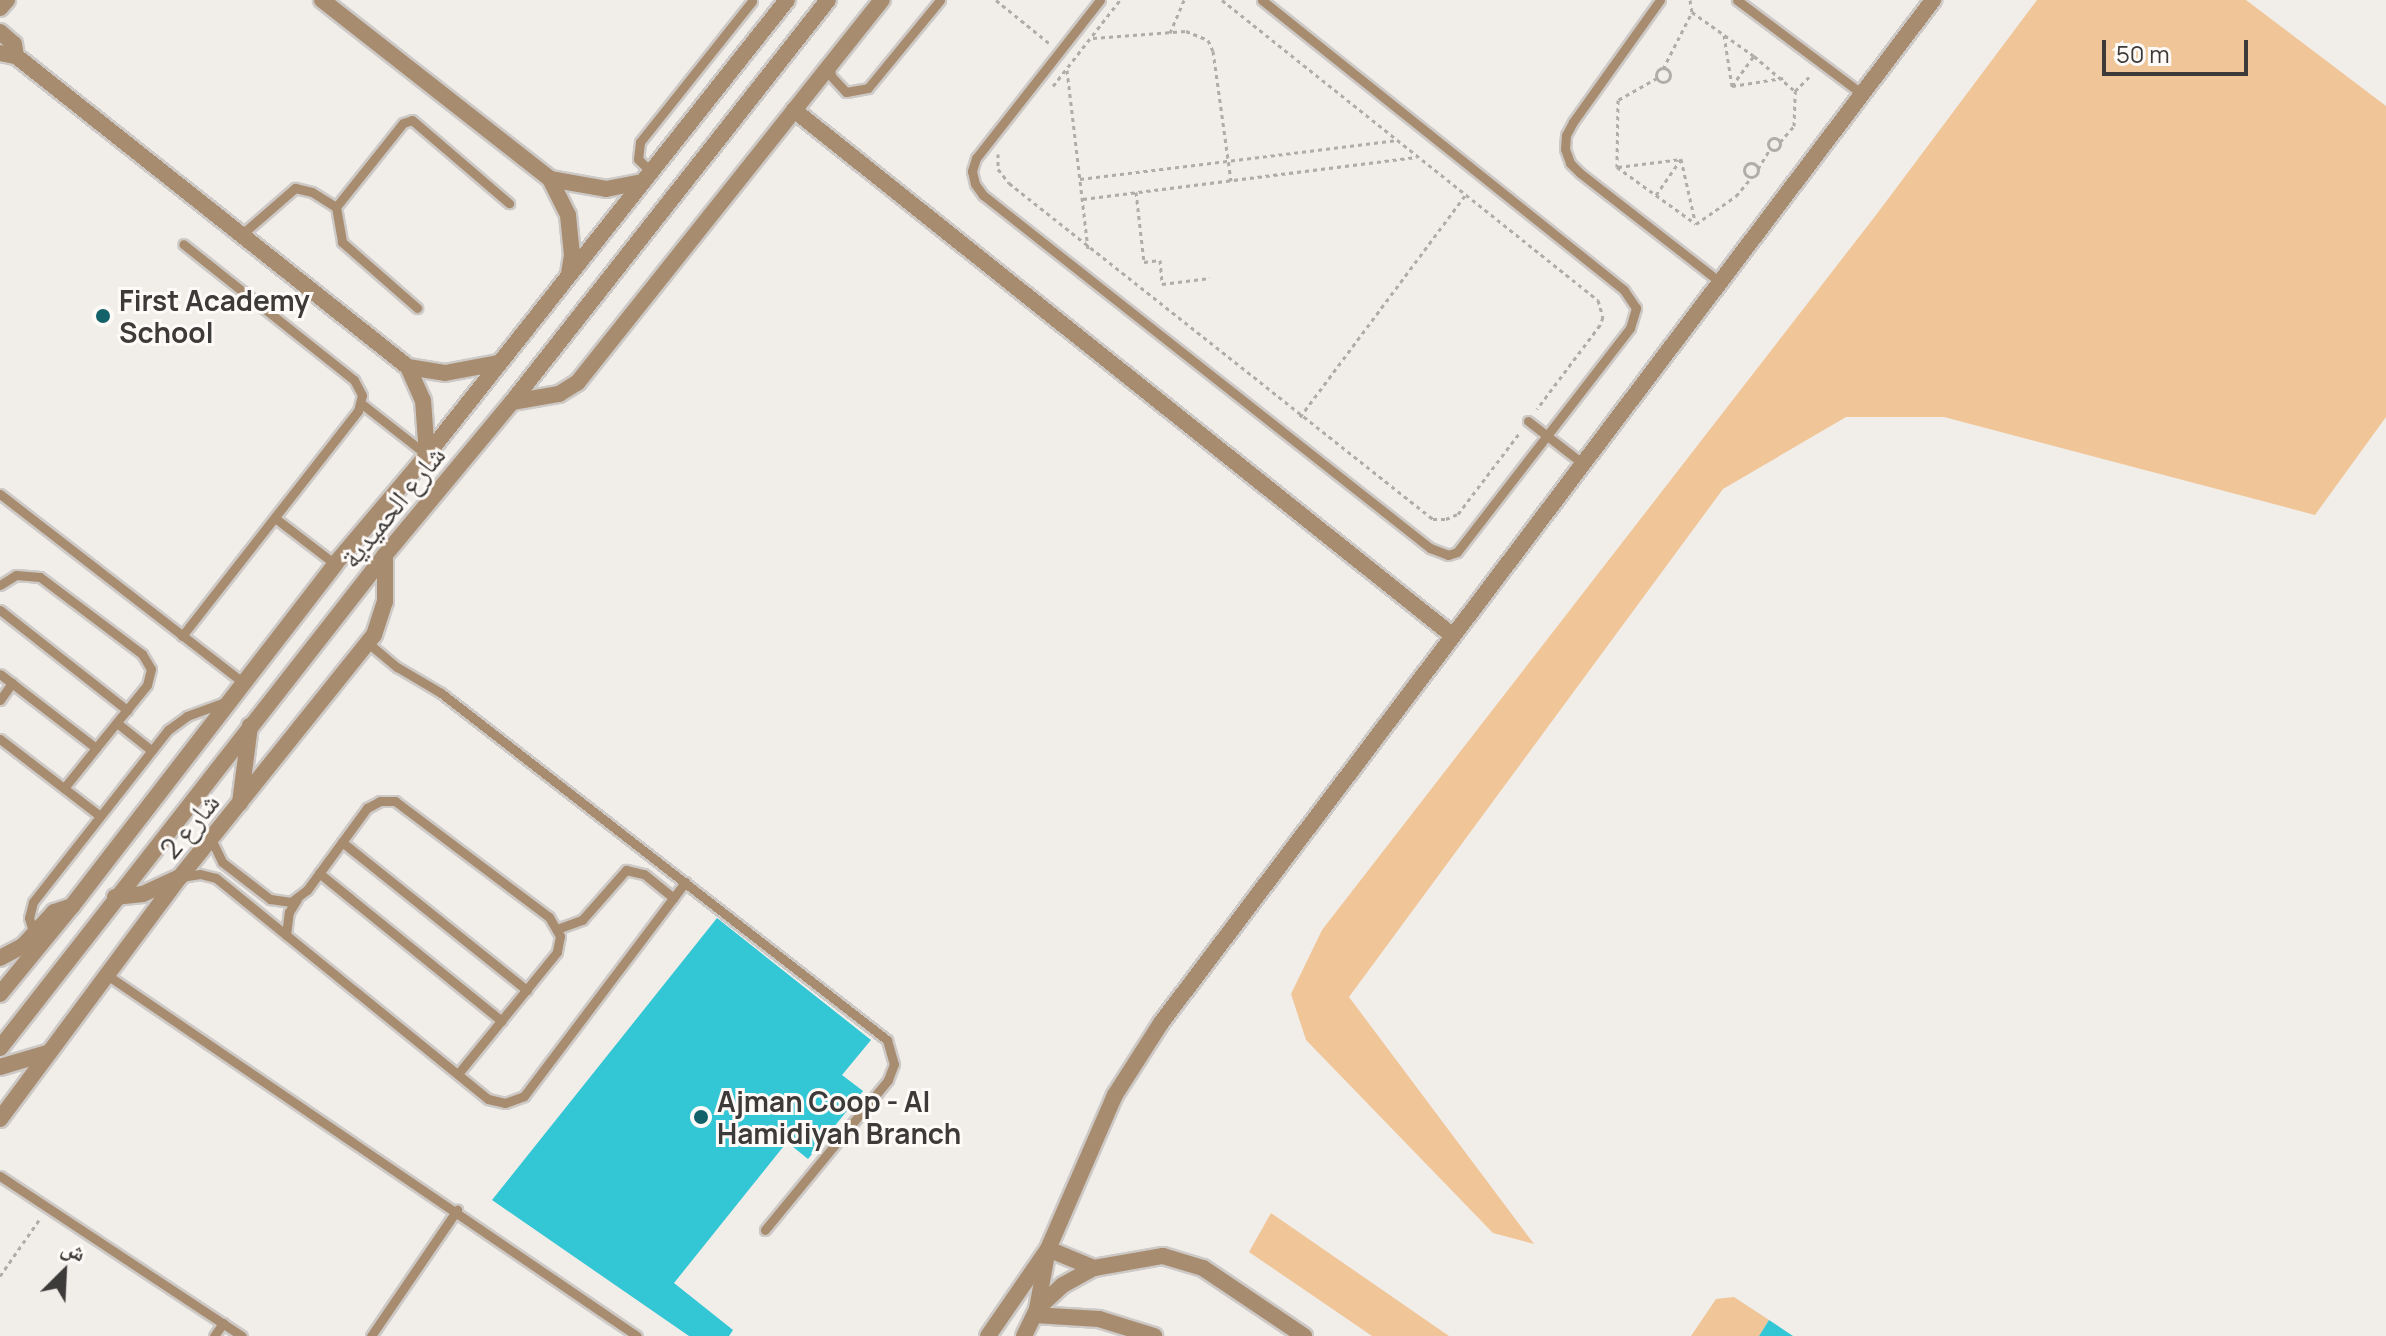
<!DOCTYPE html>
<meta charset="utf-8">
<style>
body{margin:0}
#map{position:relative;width:2386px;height:1336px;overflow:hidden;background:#f1ede9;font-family:Manrope,"Noto Naskh Arabic",sans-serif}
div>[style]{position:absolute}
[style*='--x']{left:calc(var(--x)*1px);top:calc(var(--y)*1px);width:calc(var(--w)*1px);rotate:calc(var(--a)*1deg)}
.green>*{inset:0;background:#f0c699}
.building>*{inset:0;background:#33c6d5}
.path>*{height:3px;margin-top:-1.5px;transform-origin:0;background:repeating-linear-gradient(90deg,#afaca9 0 4px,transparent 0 8px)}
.path>.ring{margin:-1.5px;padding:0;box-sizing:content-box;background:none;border:3px solid #afaca9;border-radius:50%}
.roads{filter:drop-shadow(2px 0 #cdc9c6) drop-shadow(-2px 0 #cdc9c6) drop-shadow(0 2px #cdc9c6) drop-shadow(0 -2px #cdc9c6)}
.service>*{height:9px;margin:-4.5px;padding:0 4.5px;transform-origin:4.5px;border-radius:4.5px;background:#a88c6f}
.minor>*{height:16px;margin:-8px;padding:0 8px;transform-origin:8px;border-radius:8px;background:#a88c6f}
.tertiary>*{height:16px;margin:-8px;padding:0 8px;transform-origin:8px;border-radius:8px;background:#a88c6f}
.dots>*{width:22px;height:22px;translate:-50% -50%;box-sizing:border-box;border:4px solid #fefaf7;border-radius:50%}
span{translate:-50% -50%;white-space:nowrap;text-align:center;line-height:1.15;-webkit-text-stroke:6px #fefaf7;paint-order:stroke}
.poi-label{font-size:28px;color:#3d3b3a;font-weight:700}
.left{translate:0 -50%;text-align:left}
.street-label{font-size:28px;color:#3d3b3a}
.north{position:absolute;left:24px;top:1232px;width:80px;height:80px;-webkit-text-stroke:6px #fefaf7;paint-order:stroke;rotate:24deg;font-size:22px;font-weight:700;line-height:32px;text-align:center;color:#3d3b3a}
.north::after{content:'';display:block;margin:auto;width:28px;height:36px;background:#3d3b3a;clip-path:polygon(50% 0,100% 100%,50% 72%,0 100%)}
.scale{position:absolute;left:2102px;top:40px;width:146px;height:36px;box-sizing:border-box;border:4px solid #3d3b3a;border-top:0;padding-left:10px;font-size:24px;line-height:28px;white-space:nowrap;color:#3d3b3a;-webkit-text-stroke:6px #fefaf7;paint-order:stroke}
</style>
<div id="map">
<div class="green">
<i style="clip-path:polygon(2037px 0,2246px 0,2386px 106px,2386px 417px,2315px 515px,1944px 417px,1846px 417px,1723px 489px,1349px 997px,1534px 1244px,1493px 1233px,1306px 1040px,1291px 994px,1322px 930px,1876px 215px)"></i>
<i style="clip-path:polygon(1271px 1213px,1449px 1336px,1372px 1336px,1249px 1252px)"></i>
<i style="clip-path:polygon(1734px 1297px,1769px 1320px,1759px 1336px,1691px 1336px,1716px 1299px)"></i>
</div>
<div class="building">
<i style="clip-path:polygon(717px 918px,871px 1040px,842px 1075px,863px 1091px,808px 1159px,787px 1142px,674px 1283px,733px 1330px,729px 1336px,689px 1336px,492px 1200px)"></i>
<i style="clip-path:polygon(1769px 1320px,1793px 1336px,1759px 1336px)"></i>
</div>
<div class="path">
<i style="--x:996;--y:0;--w:68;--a:39.1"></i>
<i style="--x:1222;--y:0;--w:481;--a:38.6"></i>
<i style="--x:1598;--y:300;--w:18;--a:74"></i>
<i style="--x:1603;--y:317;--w:9;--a:111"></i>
<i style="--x:1600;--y:325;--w:105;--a:126.9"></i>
<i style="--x:1690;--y:0;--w:12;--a:81"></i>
<i style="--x:1170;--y:33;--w:36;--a:-67"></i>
<i style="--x:1724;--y:35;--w:52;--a:81.1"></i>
<i style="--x:1093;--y:38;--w:93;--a:-4.3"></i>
<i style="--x:1186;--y:31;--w:24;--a:22"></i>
<i style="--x:1208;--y:40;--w:12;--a:66"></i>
<i style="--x:1213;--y:51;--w:131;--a:82.1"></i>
<i class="ring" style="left:1656px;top:68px;width:11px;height:11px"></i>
<i style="--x:1663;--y:69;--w:64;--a:-63"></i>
<i style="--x:1692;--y:12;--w:76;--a:35.4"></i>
<i style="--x:1754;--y:56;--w:54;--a:40.5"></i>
<i style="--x:1067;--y:70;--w:180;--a:83.3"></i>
<i style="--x:1657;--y:78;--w:45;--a:150.6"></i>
<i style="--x:1618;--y:100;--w:67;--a:90.9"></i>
<i style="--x:1617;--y:167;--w:97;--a:35.8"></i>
<i style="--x:1696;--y:224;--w:49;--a:-35"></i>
<i style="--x:1736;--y:196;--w:25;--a:-50"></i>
<i style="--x:1053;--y:86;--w:109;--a:-52.1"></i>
<i style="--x:1732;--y:86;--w:52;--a:-8.9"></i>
<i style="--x:1732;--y:86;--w:36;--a:-54"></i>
<i class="ring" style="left:1768px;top:138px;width:9px;height:9px"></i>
<i style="--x:1780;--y:142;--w:21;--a:-49"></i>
<i style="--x:1794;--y:126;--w:35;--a:-88"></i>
<i style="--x:1795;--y:91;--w:24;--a:-45"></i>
<i style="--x:998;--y:154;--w:15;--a:90"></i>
<i style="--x:998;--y:169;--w:18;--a:52"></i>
<i style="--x:1009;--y:183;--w:541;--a:38.4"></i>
<i style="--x:1433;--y:519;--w:13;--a:0"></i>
<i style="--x:1446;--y:519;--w:13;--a:-23"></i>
<i style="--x:1458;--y:514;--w:104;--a:-52.8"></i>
<i style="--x:1681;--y:159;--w:64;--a:77.3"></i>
<i class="ring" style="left:1744px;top:163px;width:11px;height:11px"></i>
<i style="--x:1618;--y:167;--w:64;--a:-7.2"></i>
<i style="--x:1758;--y:169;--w:23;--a:-59"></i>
<i style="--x:1080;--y:179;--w:320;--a:-7"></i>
<i style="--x:1136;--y:192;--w:70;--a:83.5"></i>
<i style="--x:1144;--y:262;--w:16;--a:-7"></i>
<i style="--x:1160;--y:260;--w:24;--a:85"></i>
<i style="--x:1162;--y:284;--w:48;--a:-7.1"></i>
<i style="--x:1656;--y:195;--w:44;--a:-55.2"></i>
<i style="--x:1083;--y:199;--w:336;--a:-7.2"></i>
<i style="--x:1300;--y:417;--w:276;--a:-53.3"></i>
<i style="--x:0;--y:1276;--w:68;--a:-55.1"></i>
</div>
<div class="roads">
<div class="service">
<i style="--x:1100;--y:0;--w:201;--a:128.1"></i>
<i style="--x:976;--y:158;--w:14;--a:107"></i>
<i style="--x:972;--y:171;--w:13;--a:77"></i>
<i style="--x:975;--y:184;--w:14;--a:54"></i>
<i style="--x:983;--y:195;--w:570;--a:38.3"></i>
<i style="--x:1430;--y:548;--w:19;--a:21"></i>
<i style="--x:1448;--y:555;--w:9;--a:-18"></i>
<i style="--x:1457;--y:552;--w:283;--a:-52.3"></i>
<i style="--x:1630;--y:328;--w:21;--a:-73"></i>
<i style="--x:1636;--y:308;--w:22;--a:-124"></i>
<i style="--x:1624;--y:290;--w:464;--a:-141.3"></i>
<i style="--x:1660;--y:0;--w:150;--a:125.5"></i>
<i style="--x:1573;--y:122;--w:15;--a:118"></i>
<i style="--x:1566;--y:135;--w:14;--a:94"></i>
<i style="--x:1565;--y:149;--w:15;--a:70"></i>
<i style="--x:1570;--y:163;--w:14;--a:45"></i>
<i style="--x:1580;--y:173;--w:177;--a:37.9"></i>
<i style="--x:1737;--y:0;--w:156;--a:36.9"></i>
<i style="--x:830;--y:65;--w:11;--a:85"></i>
<i style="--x:831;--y:76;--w:22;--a:47"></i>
<i style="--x:846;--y:92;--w:22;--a:-10"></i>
<i style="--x:868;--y:88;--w:114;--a:-50.7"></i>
<i style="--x:651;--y:172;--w:18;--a:-135"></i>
<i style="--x:638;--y:159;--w:17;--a:-83"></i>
<i style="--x:640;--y:142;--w:180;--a:-51.5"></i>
<i style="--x:336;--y:207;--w:107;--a:-51.4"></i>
<i style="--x:403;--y:123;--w:9;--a:-18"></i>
<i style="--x:412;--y:120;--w:128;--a:40.6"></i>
<i style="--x:241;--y:235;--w:72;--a:-41"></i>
<i style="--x:295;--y:188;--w:17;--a:13"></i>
<i style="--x:312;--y:192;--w:28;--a:32"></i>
<i style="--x:336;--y:207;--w:36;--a:80"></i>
<i style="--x:342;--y:242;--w:100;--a:41.3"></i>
<i style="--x:362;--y:404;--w:83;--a:38.1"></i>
<i style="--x:1528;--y:421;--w:68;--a:37.9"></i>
<i style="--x:0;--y:494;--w:306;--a:37.8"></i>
<i style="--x:275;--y:518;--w:76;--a:37.5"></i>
<i style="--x:0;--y:585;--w:19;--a:-32"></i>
<i style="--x:16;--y:575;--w:24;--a:5"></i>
<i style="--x:40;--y:577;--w:128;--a:37"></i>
<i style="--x:142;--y:654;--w:17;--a:59"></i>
<i style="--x:151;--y:669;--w:16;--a:104"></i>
<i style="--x:147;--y:685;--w:81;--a:129"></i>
<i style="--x:96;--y:748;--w:121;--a:-142.4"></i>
<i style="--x:0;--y:610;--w:162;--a:38.2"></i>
<i style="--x:182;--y:636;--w:286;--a:-52"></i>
<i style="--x:358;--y:411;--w:16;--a:-76"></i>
<i style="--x:362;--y:395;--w:17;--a:-118"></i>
<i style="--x:354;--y:380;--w:218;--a:-141.5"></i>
<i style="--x:368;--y:643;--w:38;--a:40"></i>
<i style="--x:397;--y:667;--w:51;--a:30.6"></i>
<i style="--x:441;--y:693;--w:565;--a:37.88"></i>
<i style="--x:887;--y:1040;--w:25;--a:74"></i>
<i style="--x:894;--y:1064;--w:17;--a:111"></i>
<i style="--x:888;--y:1080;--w:194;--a:129.4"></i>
<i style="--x:0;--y:700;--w:21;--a:-55"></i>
<i style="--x:117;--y:723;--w:43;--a:38.5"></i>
<i style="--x:0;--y:739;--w:126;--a:37.6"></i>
<i style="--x:64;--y:788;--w:51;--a:-51.3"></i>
<i style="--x:211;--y:839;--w:25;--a:64"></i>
<i style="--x:222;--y:862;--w:61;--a:37.6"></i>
<i style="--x:270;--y:899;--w:21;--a:8"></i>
<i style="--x:291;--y:902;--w:20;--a:-37"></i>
<i style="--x:307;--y:890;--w:102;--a:-53.8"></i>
<i style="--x:367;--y:808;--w:15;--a:-28"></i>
<i style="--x:380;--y:801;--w:15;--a:0"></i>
<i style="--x:395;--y:801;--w:193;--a:37"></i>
<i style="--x:549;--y:917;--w:22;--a:60"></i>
<i style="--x:560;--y:936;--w:16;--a:101"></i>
<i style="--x:557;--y:952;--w:157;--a:129.1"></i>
<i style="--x:342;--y:842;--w:237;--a:38.7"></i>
<i style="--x:319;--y:873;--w:235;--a:39"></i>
<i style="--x:181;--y:877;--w:19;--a:-9"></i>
<i style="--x:200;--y:874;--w:16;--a:14"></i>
<i style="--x:216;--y:878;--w:350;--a:39.1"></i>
<i style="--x:488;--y:1099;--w:17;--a:13"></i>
<i style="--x:505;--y:1103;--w:20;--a:-20"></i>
<i style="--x:524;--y:1096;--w:268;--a:-53"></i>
<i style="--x:557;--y:929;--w:27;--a:-20"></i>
<i style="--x:582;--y:920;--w:67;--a:-48.7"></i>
<i style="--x:626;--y:870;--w:18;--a:13"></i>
<i style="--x:644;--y:874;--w:38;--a:39"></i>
<i style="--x:34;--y:935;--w:18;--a:-106"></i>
<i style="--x:29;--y:918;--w:16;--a:-76"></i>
<i style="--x:33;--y:902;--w:219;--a:-51.9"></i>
<i style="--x:168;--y:730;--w:24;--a:-36"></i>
<i style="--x:187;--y:716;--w:44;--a:-20.1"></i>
<i style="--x:286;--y:935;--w:23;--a:-83"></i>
<i style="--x:289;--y:912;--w:15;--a:-58"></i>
<i style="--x:107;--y:975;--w:641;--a:34.26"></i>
<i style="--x:0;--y:1176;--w:290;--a:33.5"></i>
<i style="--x:214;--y:1336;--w:16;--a:-55"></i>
<i style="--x:371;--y:1336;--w:153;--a:-55.7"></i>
</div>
<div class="minor">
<i style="--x:322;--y:0;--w:290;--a:38.1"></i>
<i style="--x:550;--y:179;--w:40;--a:63.4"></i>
<i style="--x:568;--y:215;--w:40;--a:84.3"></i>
<i style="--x:572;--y:255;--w:20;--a:99"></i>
<i style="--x:0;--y:8;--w:11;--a:-49"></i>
<i style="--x:0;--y:32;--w:18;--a:41"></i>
<i style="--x:14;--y:44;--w:12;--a:81"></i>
<i style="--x:0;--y:53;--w:16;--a:11"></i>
<i style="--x:16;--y:56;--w:500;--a:38.43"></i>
<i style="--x:408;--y:367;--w:36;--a:66"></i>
<i style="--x:423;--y:400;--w:55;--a:85.8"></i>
<i style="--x:794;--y:110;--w:842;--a:38.59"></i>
<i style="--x:550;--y:179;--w:57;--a:10.1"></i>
<i style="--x:606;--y:189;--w:38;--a:-11"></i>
<i style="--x:408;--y:367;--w:37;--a:9"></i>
<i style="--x:445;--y:373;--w:55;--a:-10.5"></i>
<i style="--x:512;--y:402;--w:48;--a:-9.7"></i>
<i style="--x:559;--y:394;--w:22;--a:-32"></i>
<i style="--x:578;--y:382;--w:488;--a:-51.5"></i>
<i style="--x:0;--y:958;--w:26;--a:-28"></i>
<i style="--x:23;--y:946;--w:46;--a:-47.6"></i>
<i style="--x:54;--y:912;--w:19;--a:-18"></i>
<i style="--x:0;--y:1119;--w:302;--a:-53.4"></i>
<i style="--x:180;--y:877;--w:310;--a:-51.3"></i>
<i style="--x:374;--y:635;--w:35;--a:-72"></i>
<i style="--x:385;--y:602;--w:47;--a:-90"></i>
<i style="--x:1048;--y:1249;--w:50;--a:22.4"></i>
<i style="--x:1037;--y:1309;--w:35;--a:-43"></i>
<i style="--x:1063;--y:1285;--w:35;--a:-29"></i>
<i style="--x:1094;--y:1268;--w:70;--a:-9.9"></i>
<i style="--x:1163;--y:1256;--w:42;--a:16.7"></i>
<i style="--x:1203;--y:1268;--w:122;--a:34"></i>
<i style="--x:1035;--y:1315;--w:64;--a:3.6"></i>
<i style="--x:1099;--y:1319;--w:58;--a:17.2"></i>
<i style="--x:988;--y:1336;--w:106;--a:-55.4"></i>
<i style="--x:1048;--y:1249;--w:168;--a:-66.5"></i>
<i style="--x:1115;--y:1095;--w:85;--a:-57.4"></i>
<i style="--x:1161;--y:1023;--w:1282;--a:-52.96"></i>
<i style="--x:1024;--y:1336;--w:30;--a:-64"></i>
<i style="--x:1037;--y:1309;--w:56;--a:-79.7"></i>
</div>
<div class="tertiary">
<i style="--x:240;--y:803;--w:78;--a:-82.6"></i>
<i style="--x:115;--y:897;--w:28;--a:-6"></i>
<i style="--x:143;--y:894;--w:41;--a:-24.7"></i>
<i style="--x:0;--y:994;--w:114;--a:-50.7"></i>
<i style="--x:72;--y:906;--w:431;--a:-52.4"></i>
<i style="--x:335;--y:564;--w:143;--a:-49.8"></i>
<i style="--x:427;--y:455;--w:580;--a:-51.65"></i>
<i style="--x:0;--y:1048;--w:626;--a:-52.01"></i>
<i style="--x:385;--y:555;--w:199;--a:-50.3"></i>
<i style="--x:512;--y:402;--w:511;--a:-51.83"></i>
<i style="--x:0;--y:1067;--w:52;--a:-16.7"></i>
</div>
</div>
<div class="dots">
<i style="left:103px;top:316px;background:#13626a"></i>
<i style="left:701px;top:1117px;background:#13626a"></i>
</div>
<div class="poi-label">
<span class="left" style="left:119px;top:316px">First Academy<br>School</span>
<span class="left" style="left:717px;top:1117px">Ajman Coop - Al<br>Hamidiyah Branch</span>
</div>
<div class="street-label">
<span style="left:392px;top:506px;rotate:-51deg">شارع الحميدية</span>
<span style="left:189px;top:825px;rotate:-51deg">شارع 2</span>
</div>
<div class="north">ش</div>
<div class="scale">50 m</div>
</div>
